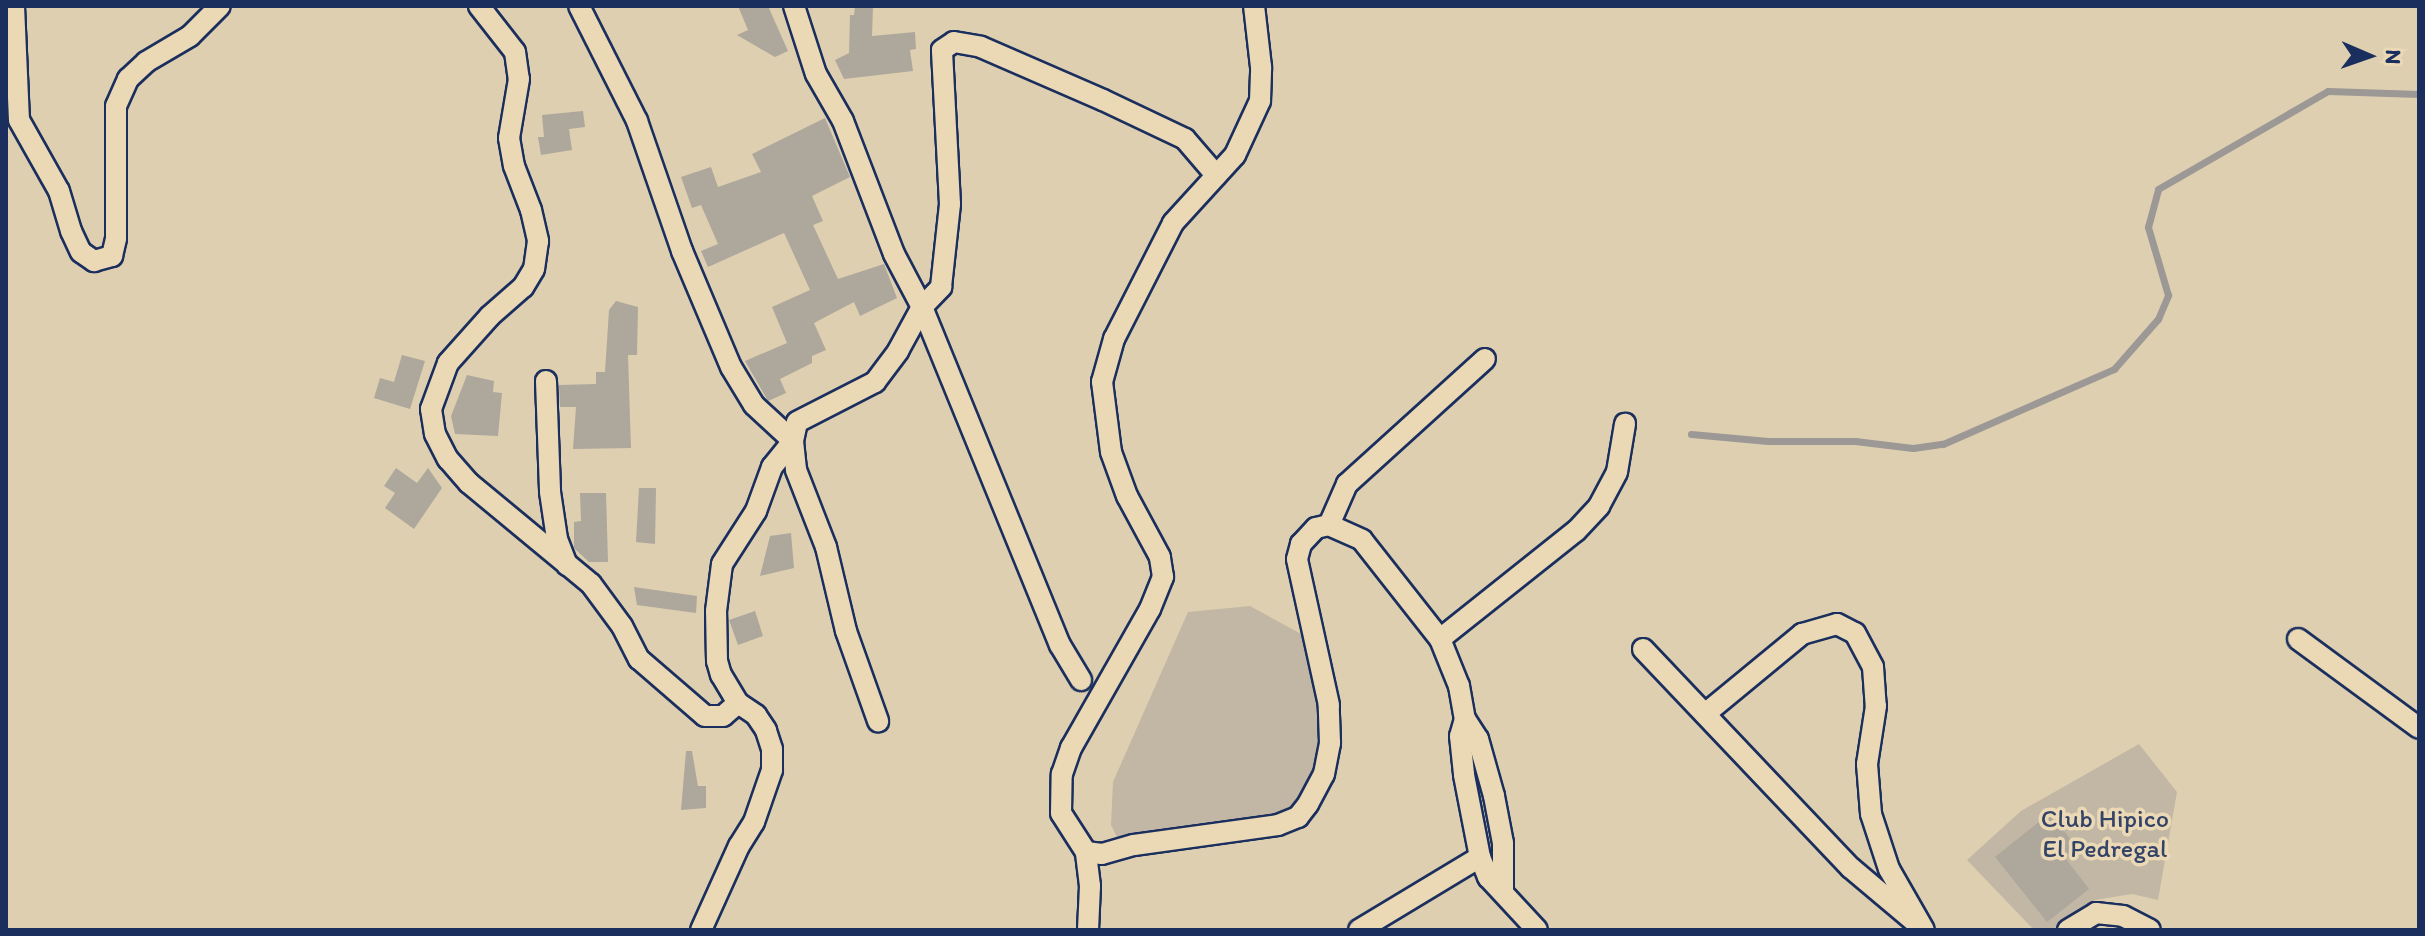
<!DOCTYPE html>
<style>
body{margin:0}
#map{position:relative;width:2425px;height:936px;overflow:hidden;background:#decfb1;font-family:Itim,sans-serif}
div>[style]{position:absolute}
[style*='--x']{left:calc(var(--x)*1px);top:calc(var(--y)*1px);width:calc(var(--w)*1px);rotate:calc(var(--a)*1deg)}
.green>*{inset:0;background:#c2b7a4}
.stream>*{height:7px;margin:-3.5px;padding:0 3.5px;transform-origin:3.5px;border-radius:3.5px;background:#9c9895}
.building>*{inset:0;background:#aea79c}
.roads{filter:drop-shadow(2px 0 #1b2f5e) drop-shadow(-2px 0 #1b2f5e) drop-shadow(0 2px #1b2f5e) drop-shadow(0 -2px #1b2f5e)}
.minor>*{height:20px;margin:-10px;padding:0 10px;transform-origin:10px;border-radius:10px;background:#ebd9b6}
span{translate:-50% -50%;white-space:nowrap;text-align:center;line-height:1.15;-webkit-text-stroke:7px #ebd9b6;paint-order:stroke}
.park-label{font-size:26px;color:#344368}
.frame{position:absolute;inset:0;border:8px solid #1b2f5e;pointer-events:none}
.north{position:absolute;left:2329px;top:16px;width:80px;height:80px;-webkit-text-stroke:6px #ebd9b6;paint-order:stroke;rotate:92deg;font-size:22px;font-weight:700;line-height:32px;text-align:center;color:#1b2f5e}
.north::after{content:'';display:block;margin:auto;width:28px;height:36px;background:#1b2f5e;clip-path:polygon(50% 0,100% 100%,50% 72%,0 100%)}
</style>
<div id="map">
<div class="green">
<i style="clip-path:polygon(1250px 606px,1314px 641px,1329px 705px,1312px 810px,1120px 843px,1111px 825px,1113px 782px,1188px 612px)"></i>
<i style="clip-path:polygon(2139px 744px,2177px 792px,2158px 900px,2132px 894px,2095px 900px,2053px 930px,2034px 930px,1967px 860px,2021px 811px)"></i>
</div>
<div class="stream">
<i style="--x:1691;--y:434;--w:77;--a:5.2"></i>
<i style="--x:1768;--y:441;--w:87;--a:0"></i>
<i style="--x:1855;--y:441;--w:58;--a:6.9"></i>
<i style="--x:1913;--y:448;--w:30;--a:-8"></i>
<i style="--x:1943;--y:444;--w:187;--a:-23.7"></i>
<i style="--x:2114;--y:369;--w:67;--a:-48.7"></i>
<i style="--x:2158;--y:319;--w:26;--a:-67"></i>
<i style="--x:2168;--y:295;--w:71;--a:-106.4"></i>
<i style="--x:2148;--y:227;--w:39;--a:-75"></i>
<i style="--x:2158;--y:189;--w:196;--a:-30"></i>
<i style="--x:2328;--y:91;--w:91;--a:1.9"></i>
</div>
<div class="building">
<i style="clip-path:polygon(738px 6px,768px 6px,788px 51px,775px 57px,737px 35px,748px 30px)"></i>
<i style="clip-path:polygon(855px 6px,873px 6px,872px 36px,915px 32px,916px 49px,910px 50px,913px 71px,844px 79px,835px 60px,849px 53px,850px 15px,854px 15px)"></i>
<i style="clip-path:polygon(583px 111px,585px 127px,569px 129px,572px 150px,541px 155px,538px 137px,544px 137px,542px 115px)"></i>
<i style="clip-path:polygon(825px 118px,850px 177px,812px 196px,823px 221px,813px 225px,838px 279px,884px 264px,897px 298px,860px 316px,854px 302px,814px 323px,826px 350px,812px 356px,812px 363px,780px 379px,786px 393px,768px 401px,745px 361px,787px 343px,772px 307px,810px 290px,784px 233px,708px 267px,701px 251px,718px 244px,701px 205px,692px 208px,681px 177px,711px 167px,718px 187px,761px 172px,752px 154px)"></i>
<i style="clip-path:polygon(616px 301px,638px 307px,637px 355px,628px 355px,631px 448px,573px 449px,576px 407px,560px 407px,559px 385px,596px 384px,596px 372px,605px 372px,609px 310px)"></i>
<i style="clip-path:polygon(402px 355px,425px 361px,410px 409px,374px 398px,380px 378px,394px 382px)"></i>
<i style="clip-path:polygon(467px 375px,494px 381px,493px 392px,502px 393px,498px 436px,455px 434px,451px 416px)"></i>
<i style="clip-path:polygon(396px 468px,417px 483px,428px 468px,442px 488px,414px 529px,385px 508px,395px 493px,384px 486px)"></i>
<i style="clip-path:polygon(639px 488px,656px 488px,655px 544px,636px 542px)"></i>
<i style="clip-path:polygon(580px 493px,606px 493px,608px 562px,589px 562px,574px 548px,574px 522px,581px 521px)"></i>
<i style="clip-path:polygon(791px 533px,794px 568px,760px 576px,770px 536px)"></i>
<i style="clip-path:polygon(634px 587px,697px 596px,696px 613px,637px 605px)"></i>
<i style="clip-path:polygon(755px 611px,763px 636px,738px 645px,729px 620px)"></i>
<i style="clip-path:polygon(686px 751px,692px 751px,698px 786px,706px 786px,706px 808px,681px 810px)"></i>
<i style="clip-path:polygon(2050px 813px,2078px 849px,2066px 859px,2089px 889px,2047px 922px,1995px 857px)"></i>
</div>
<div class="roads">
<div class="minor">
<i style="--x:14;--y:6;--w:114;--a:87.5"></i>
<i style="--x:19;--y:120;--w:81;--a:60.6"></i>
<i style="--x:59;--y:191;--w:42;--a:73.3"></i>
<i style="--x:71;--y:231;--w:23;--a:65"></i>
<i style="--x:81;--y:252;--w:16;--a:35"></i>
<i style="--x:94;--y:261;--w:19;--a:-16"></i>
<i style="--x:112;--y:256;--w:18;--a:-77"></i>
<i style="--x:116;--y:238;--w:132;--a:-90"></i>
<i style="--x:116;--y:106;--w:30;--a:-66"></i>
<i style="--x:128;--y:79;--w:25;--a:-43"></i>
<i style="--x:146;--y:62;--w:51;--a:-30.6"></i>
<i style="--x:190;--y:36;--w:42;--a:-45"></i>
<i style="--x:479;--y:6;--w:58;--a:52"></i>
<i style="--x:515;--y:52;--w:27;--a:82"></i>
<i style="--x:519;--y:79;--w:60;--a:99.6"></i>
<i style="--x:509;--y:138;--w:28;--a:80"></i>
<i style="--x:514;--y:166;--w:47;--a:68.9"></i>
<i style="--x:531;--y:210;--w:32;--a:77"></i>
<i style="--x:538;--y:241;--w:28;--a:98"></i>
<i style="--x:534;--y:269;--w:21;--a:121"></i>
<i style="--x:523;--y:287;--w:44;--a:138.7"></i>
<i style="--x:490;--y:316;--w:63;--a:131.8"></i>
<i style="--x:448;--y:363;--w:49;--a:110.3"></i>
<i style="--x:431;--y:409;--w:25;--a:81"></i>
<i style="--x:435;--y:434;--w:28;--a:63"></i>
<i style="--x:448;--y:459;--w:32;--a:49"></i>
<i style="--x:469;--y:483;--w:158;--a:39.6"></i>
<i style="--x:591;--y:584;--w:52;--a:53.6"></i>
<i style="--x:622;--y:626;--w:37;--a:63"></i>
<i style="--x:639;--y:659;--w:87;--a:40.8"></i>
<i style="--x:705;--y:716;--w:18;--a:0"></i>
<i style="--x:723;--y:716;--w:20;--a:-41"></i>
<i style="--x:738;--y:703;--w:33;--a:-121"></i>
<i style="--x:721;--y:675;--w:15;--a:-106"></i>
<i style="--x:717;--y:661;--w:50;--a:-91.1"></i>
<i style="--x:716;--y:611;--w:47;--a:-82.7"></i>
<i style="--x:722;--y:564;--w:63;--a:-57.3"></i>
<i style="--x:756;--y:511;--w:47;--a:-70"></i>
<i style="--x:772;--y:467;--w:33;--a:-51"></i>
<i style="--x:793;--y:441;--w:19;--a:-78"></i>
<i style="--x:797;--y:422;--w:88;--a:-27.1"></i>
<i style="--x:875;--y:382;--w:39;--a:-53"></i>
<i style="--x:898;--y:351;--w:50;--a:-61.4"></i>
<i style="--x:922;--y:307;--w:28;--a:-46"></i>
<i style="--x:941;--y:287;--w:83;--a:-83.8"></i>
<i style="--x:950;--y:204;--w:154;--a:-93"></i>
<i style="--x:942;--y:50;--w:14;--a:-34"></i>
<i style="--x:954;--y:42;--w:27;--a:10"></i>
<i style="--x:981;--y:47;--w:133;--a:23.5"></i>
<i style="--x:1103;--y:100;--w:91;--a:25.4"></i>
<i style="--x:1185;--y:139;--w:48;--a:49.3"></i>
<i style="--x:579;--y:6;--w:129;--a:63.2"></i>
<i style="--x:637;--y:121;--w:138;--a:70.9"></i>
<i style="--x:682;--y:251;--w:126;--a:67.1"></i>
<i style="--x:731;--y:367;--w:44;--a:58.8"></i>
<i style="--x:754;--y:405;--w:53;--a:42.7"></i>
<i style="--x:793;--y:441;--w:29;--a:84"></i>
<i style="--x:796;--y:470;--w:83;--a:68.7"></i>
<i style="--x:826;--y:547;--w:86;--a:76.6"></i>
<i style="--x:846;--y:631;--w:96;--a:70.4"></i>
<i style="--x:794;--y:6;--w:71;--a:72.1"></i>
<i style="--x:816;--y:74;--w:54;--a:60.1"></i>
<i style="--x:843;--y:121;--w:142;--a:69"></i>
<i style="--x:894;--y:254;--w:60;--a:62.2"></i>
<i style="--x:922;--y:307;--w:365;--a:67.8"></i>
<i style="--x:1060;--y:645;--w:41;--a:59"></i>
<i style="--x:546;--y:381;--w:111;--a:87.9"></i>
<i style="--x:550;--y:492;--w:48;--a:81.5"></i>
<i style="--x:557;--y:539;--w:28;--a:69"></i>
<i style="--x:1329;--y:525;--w:45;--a:-66.3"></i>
<i style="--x:1347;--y:484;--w:186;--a:-42.2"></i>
<i style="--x:1440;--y:639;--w:174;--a:-38.5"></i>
<i style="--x:1576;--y:531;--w:34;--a:-47"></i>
<i style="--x:1599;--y:506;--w:38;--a:-62"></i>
<i style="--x:1617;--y:472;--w:49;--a:-80.5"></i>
<i style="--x:2298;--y:639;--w:150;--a:36.3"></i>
<i style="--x:1643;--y:649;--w:302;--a:46.5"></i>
<i style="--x:1851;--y:868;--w:82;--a:40.1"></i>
<i style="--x:1705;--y:714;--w:126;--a:-39.5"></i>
<i style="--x:1802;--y:634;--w:36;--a:-16"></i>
<i style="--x:1837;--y:624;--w:20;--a:27"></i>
<i style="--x:1855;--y:633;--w:38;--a:62"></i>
<i style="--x:1873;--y:667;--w:39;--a:86"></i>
<i style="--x:1876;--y:706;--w:59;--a:98.8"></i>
<i style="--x:1867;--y:764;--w:50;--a:85.4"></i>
<i style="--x:1871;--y:814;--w:58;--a:71.9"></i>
<i style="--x:1889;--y:869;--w:70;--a:60.2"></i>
<i style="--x:1465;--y:719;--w:18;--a:106"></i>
<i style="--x:1460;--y:736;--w:39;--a:84"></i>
<i style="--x:1464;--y:775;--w:84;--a:79"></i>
<i style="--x:1480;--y:857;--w:22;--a:68"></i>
<i style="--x:1488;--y:877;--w:72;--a:47.2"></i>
<i style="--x:1086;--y:852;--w:16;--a:7"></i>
<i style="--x:1102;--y:854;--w:33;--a:-16"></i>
<i style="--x:1134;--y:845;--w:145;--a:-7.9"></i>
<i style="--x:1278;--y:825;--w:22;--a:-22"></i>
<i style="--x:1298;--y:817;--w:16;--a:-52"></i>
<i style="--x:1308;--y:804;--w:34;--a:-62"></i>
<i style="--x:1324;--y:774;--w:32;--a:-79"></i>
<i style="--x:1330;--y:743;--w:38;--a:-92"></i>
<i style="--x:1329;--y:705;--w:149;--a:-102.4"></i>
<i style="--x:1297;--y:559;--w:16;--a:-75"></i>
<i style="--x:1301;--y:544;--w:22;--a:-47"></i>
<i style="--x:1316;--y:528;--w:13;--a:-13"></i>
<i style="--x:1329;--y:525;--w:36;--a:24"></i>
<i style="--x:1362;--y:540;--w:126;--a:51.8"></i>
<i style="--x:1440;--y:639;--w:51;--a:68"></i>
<i style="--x:1459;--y:686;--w:34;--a:80"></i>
<i style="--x:1465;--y:719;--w:24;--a:57"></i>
<i style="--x:1478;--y:739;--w:59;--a:74.3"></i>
<i style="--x:1494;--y:796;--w:48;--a:79.2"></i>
<i style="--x:1503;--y:843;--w:49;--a:90"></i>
<i style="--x:701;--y:930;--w:92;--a:-65.7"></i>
<i style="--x:739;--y:846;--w:28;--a:-58"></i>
<i style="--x:754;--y:822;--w:55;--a:-70.9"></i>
<i style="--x:772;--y:770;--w:21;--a:-90"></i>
<i style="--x:772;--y:749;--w:20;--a:-108"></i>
<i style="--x:766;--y:730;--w:18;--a:-124"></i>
<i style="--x:756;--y:715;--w:22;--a:-146"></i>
<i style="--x:1088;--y:930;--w:44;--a:-87.4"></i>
<i style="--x:1090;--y:886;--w:34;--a:-97"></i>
<i style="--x:1086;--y:852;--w:46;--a:-122.7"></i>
<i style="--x:1061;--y:813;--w:39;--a:-89"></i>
<i style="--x:1062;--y:774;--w:28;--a:-71"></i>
<i style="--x:1071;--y:748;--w:160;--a:-60.4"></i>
<i style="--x:1150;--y:609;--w:35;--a:-68"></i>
<i style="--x:1163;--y:577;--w:20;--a:-99"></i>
<i style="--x:1160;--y:557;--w:69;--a:-118.4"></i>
<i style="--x:1127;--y:496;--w:47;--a:-110"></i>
<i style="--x:1111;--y:452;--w:71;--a:-97.3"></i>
<i style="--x:1102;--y:382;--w:45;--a:-74.4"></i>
<i style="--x:1114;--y:339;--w:130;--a:-63"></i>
<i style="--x:1173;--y:223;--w:92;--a:-47.6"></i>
<i style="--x:1235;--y:155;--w:60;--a:-65.2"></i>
<i style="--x:1260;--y:101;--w:34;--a:-88"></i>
<i style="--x:1261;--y:67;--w:61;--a:-96.5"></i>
<i style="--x:1359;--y:930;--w:141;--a:-31.1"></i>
<i style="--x:2068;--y:930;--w:33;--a:-31"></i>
<i style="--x:2096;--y:913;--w:27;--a:6"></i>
<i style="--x:2123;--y:916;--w:30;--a:27"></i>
</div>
</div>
<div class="park-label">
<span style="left:2105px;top:834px">Club Hipico<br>El Pedregal</span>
</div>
<div class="frame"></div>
<div class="north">N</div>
</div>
